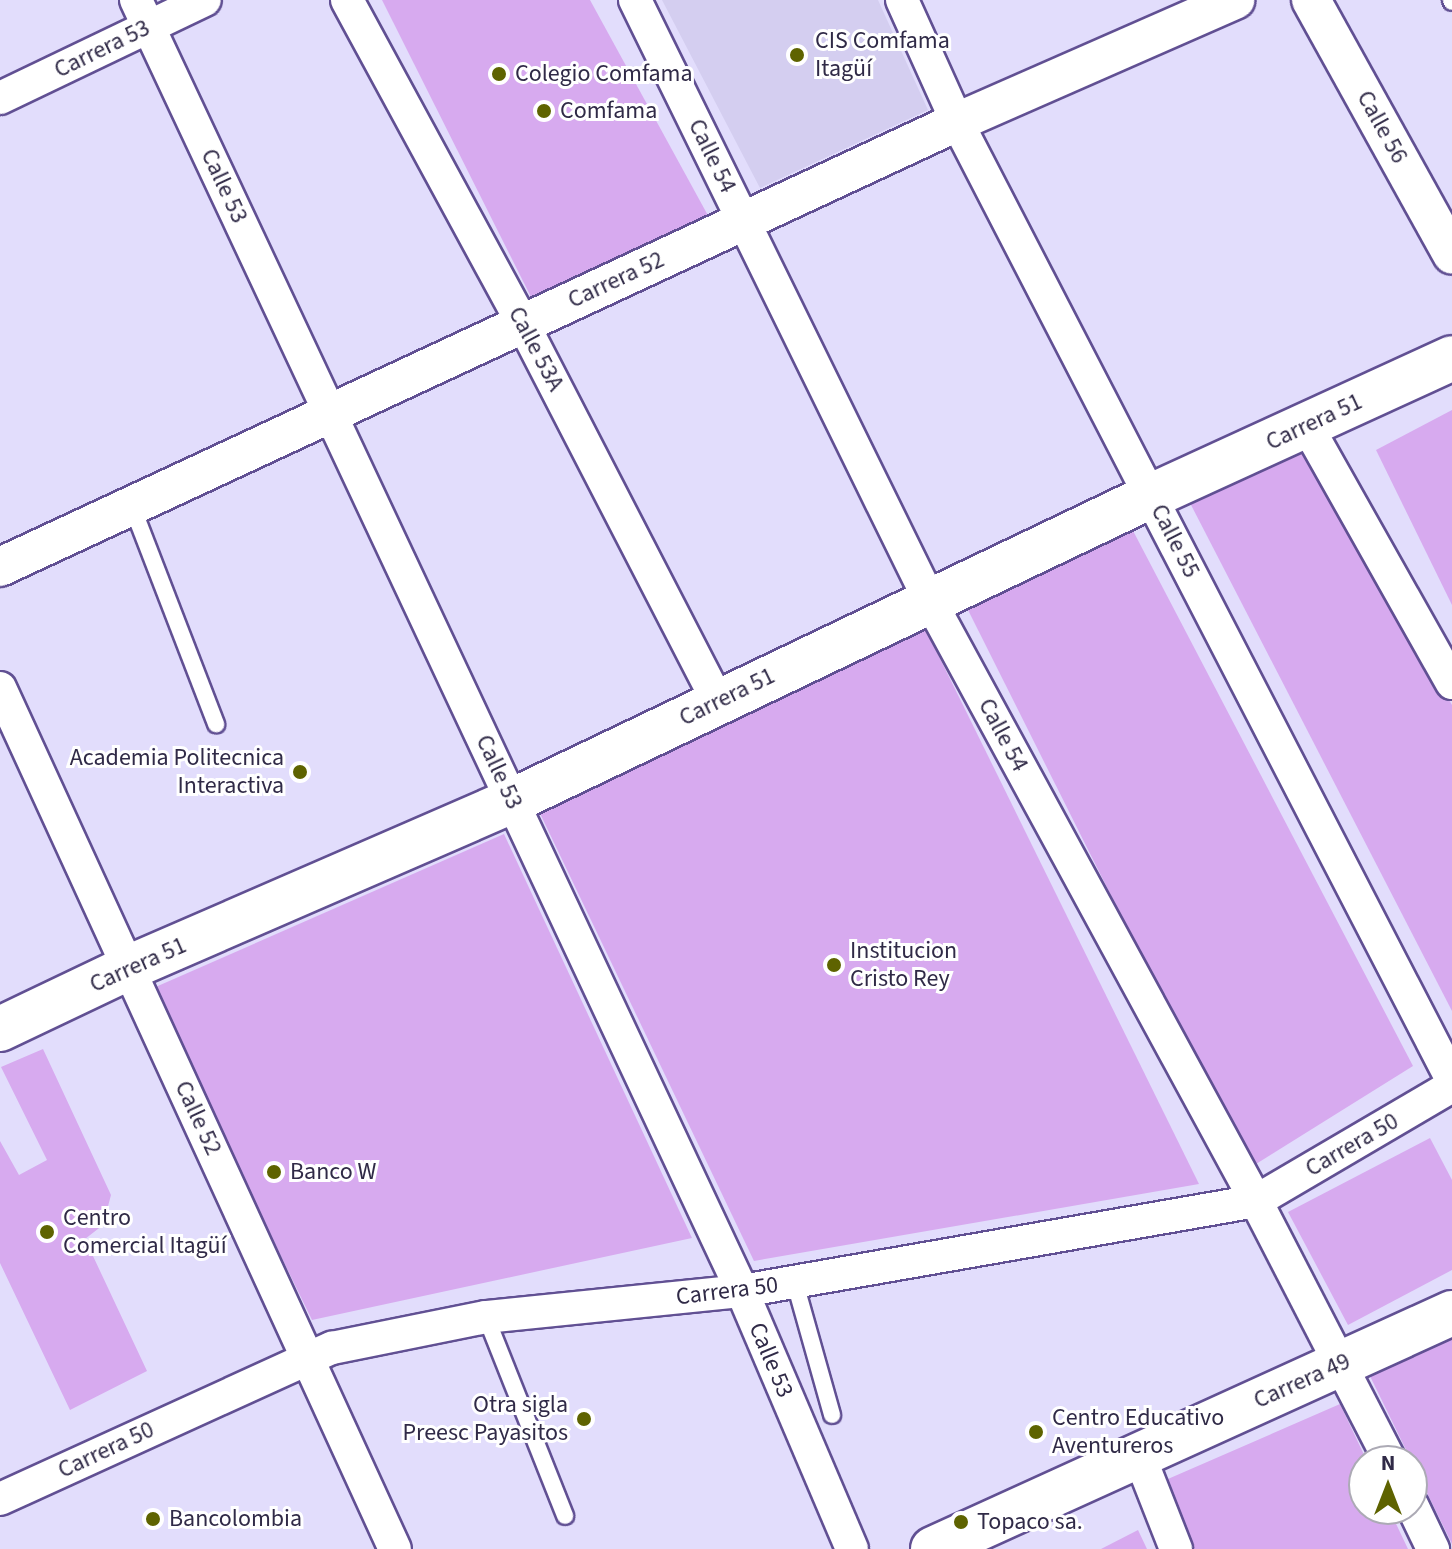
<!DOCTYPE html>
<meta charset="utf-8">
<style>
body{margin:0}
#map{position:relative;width:1452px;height:1549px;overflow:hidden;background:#e2ddfc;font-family:"Source Sans 3",sans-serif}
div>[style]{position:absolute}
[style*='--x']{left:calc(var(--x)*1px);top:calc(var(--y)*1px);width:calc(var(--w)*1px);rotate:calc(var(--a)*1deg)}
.built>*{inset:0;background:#d4cef0}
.building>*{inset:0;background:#d7aaef}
.roads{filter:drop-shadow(2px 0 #615093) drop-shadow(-2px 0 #615093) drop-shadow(0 2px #615093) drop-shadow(0 -2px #615093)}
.service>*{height:16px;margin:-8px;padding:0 8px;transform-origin:8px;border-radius:8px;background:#fff}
.minor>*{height:32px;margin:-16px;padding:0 16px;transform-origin:16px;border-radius:16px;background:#fff}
.tertiary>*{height:38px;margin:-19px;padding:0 19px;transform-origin:19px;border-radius:19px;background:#fff}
.secondary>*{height:44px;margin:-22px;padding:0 22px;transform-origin:22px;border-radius:22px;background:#fff}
.dots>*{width:22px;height:22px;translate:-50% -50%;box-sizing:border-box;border:4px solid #fff;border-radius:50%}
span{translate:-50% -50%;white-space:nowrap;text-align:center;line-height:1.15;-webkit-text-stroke:6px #fff;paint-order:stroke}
.poi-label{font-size:24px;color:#302a47}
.left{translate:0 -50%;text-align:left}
.right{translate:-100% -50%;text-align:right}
.street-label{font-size:24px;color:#302a47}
.north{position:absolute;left:1348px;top:1445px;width:80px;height:80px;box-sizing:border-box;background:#fff;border:2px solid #acaab5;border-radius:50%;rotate:0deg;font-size:22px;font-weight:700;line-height:32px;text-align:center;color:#302a47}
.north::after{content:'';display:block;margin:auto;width:28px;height:36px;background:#5e6300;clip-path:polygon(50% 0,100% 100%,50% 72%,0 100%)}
</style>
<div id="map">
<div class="built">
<i style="clip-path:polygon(662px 0,878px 0,928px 110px,760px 188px)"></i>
</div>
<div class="building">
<i style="clip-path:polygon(382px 0,590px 0,711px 221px,533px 301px)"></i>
<i style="clip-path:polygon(1452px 410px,1452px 605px,1376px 450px)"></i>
<i style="clip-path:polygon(1301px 450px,1452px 705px,1452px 1011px,1189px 501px)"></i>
<i style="clip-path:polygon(1130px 525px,1413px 1066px,1248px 1169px,965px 604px)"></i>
<i style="clip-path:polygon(924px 626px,1199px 1184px,754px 1261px,535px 803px)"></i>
<i style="clip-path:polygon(504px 834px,692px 1238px,312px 1320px,151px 989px)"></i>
<i style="clip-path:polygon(43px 1049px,111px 1195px,103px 1225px,85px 1239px,147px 1371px,70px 1410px,0 1263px,0 1141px,19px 1175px,47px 1160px,1px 1067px)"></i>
<i style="clip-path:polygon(1430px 1138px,1452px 1180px,1452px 1270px,1348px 1325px,1288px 1212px)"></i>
<i style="clip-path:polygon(1452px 1332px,1452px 1544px,1368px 1372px)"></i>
<i style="clip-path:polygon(1340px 1404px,1367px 1461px,1364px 1509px,1389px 1509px,1408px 1549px,1193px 1549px,1161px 1482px)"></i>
<i style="clip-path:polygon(1138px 1530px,1147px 1549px,1101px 1549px)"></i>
</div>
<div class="roads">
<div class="service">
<i style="--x:1451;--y:0;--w:2;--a:63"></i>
<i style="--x:132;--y:506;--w:234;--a:68.9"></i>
<i style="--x:795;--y:1283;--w:137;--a:74.3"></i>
<i style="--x:486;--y:1317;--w:214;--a:68.3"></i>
</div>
<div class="minor">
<i style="--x:136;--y:0;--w:1426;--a:64.85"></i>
<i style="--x:742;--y:1291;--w:280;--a:66.9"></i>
<i style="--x:347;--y:0;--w:366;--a:61.5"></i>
<i style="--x:522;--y:322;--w:427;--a:62.7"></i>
<i style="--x:635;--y:0;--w:669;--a:63.86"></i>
<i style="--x:930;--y:601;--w:683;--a:61.48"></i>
<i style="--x:1256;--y:1201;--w:292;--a:62.7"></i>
<i style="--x:902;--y:0;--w:134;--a:65.7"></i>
<i style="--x:957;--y:122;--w:1078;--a:62.67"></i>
<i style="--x:0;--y:98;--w:227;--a:-25.6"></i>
<i style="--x:1307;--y:426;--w:295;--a:60.6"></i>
<i style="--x:0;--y:688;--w:947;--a:65.36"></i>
<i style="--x:1139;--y:1455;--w:101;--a:68.5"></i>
<i style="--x:0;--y:1499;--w:365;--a:-24.5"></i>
<i style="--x:332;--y:1348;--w:157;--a:-11.4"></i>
<i style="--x:486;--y:1317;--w:257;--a:-5.8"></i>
<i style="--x:742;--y:1291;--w:522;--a:-9.93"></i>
<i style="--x:1256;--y:1201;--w:227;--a:-30.4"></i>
<i style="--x:1412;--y:1505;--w:49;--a:64.5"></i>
</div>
<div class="tertiary">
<i style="--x:1311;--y:0;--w:291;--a:61"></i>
<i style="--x:0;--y:567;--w:1055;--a:-24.94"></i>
<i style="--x:957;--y:122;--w:304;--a:-23.7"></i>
</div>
<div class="secondary">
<i style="--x:0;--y:1029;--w:142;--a:-25.5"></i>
<i style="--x:128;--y:968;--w:419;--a:-23.5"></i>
<i style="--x:512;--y:801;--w:708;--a:-25.52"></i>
<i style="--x:1151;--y:496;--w:331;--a:-24.6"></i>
<i style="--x:933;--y:1549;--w:570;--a:-24.45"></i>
</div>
</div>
<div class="dots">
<i style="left:797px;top:55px;background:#5e6300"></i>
<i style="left:499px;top:74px;background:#5e6300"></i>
<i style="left:544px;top:111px;background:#5e6300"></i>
<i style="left:300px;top:772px;background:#5e6300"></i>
<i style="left:834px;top:965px;background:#5e6300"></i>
<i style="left:274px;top:1172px;background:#5e6300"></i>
<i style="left:47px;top:1232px;background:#5e6300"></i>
<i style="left:584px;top:1419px;background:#5e6300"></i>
<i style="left:1036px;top:1432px;background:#5e6300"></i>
<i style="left:153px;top:1519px;background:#5e6300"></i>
<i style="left:961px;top:1522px;background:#5e6300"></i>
</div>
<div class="poi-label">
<span class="left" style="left:815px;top:55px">CIS Comfama<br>Itagüí</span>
<span class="left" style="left:515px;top:74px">Colegio Comfama</span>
<span class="left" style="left:560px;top:111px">Comfama</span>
<span class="right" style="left:284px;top:772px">Academia Politecnica<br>Interactiva</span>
<span class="left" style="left:850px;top:965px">Institucion<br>Cristo Rey</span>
<span class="left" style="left:290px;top:1172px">Banco W</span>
<span class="left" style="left:63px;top:1232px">Centro<br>Comercial Itagüí</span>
<span class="right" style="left:568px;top:1419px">Otra sigla<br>Preesc Payasitos</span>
<span class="left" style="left:1052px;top:1432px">Centro Educativo<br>Aventureros</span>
<span class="left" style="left:169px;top:1519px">Bancolombia</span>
<span class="left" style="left:977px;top:1522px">Topaco sa.</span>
</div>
<div class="street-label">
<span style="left:102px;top:49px;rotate:-26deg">Carrera 53</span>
<span style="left:1382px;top:127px;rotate:61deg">Calle 56</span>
<span style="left:712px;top:156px;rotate:64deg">Calle 54</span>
<span style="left:224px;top:186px;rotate:65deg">Calle 53</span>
<span style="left:616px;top:280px;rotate:-25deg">Carrera 52</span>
<span style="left:536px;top:349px;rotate:62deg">Calle 53A</span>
<span style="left:1314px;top:422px;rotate:-25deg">Carrera 51</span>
<span style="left:1175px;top:541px;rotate:63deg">Calle 55</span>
<span style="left:727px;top:697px;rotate:-26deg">Carrera 51</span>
<span style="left:1003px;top:735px;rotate:62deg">Calle 54</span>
<span style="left:499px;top:772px;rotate:65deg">Calle 53</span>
<span style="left:138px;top:965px;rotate:-24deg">Carrera 51</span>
<span style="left:198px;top:1118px;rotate:65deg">Calle 52</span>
<span style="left:1352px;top:1145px;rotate:-30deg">Carrera 50</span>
<span style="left:727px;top:1291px;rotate:-7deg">Carrera 50</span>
<span style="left:771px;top:1360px;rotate:67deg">Calle 53</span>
<span style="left:1302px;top:1381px;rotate:-24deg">Carrera 49</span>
<span style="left:106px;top:1450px;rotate:-25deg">Carrera 50</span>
</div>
<div class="north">N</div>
</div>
